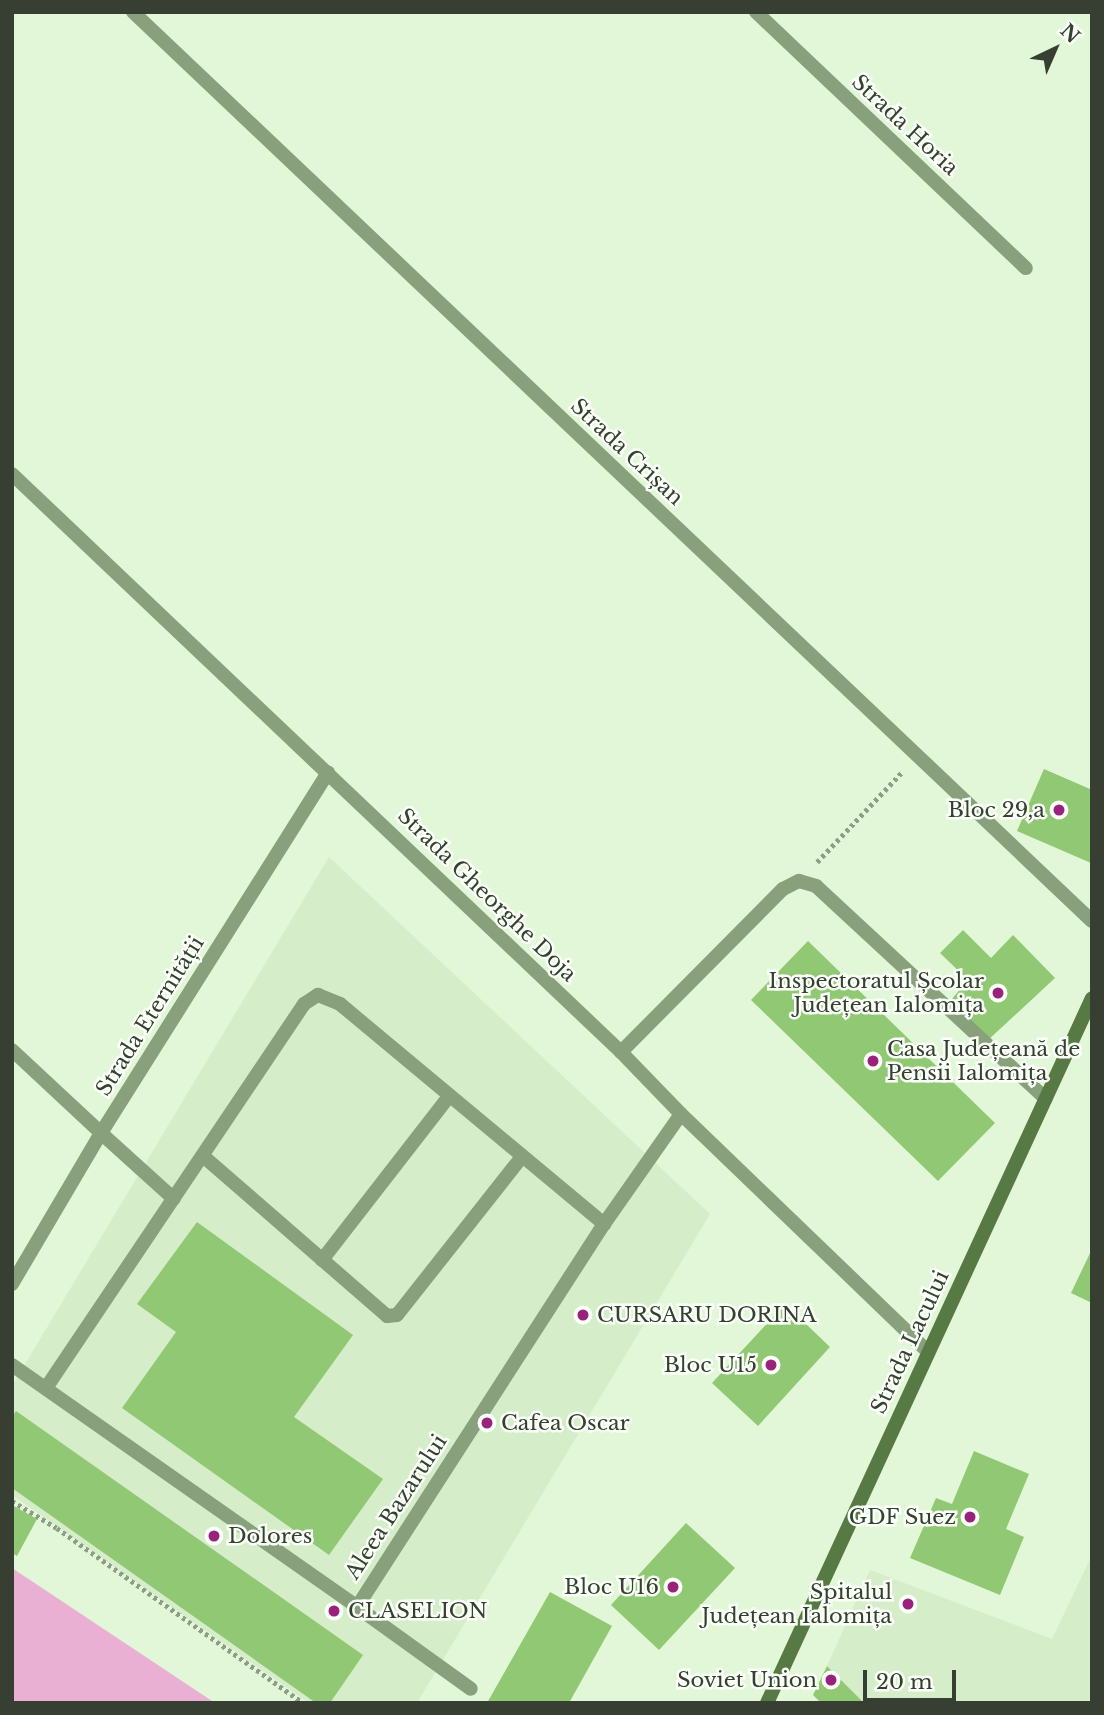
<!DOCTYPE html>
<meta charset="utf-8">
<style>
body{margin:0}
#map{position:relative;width:1104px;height:1715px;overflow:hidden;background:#e2f7d8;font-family:"Libre Baskerville",serif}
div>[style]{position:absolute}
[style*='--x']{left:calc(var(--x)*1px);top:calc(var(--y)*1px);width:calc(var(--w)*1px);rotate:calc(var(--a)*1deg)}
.built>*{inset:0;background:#d5edc8}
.green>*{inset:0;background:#e9b0d4}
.building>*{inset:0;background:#91c873}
.path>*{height:4.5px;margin-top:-2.25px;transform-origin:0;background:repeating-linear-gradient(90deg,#8d9d86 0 3.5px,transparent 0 7px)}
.lane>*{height:14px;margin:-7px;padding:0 7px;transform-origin:7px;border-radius:7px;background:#88a07c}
.street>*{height:14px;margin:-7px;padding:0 7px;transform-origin:7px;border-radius:7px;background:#88a07c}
.secondary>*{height:14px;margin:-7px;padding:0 7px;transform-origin:7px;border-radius:7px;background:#577944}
.dots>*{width:19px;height:19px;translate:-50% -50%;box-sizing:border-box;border:4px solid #fafff8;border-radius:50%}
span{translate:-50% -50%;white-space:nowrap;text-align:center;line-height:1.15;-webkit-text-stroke:5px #fafff8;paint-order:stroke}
.street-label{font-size:21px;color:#363f32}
.poi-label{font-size:21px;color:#363f32}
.right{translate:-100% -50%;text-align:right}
.left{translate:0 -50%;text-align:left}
.frame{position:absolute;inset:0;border:14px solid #363f32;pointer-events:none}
.north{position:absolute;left:1020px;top:14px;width:70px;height:70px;-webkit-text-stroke:5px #fafff8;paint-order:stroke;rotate:44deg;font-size:19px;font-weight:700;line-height:28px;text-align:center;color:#363f32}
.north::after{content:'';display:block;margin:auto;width:24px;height:32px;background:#363f32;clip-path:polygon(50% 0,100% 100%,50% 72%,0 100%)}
.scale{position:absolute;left:863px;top:1670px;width:93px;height:32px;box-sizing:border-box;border:4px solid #363f32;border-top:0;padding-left:9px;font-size:21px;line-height:24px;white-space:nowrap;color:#363f32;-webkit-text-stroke:5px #fafff8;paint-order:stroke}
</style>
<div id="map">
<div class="built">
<i style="clip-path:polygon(329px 857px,710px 1214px,417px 1703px,309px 1703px,12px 1495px,12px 1386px)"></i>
<i style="clip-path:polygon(1092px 1555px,1092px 1703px,864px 1703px,827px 1666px,870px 1570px,1052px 1639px)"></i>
</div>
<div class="green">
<i style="clip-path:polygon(12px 1568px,215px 1703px,12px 1703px)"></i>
</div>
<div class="building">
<i style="clip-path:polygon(1044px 769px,1090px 789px,1092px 783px,1091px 863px,1017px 831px)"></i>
<i style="clip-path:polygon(963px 930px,991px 958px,1013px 935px,1055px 978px,987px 1041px,946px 1006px,968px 980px,940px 953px)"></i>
<i style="clip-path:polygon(808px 941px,995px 1123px,938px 1181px,751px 1000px)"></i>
<i style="clip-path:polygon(197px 1222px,353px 1335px,294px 1417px,383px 1479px,329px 1555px,122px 1408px,176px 1332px,137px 1304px)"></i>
<i style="clip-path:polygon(1092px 1249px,1092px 1303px,1071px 1293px)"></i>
<i style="clip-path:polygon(785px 1304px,830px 1347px,758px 1426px,712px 1383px)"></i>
<i style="clip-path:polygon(16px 1411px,363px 1655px,330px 1703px,316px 1703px,12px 1488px,12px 1417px)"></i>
<i style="clip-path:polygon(974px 1451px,1029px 1474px,1006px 1529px,1024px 1537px,1000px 1595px,910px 1558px,936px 1498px,952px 1504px)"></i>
<i style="clip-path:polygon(12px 1505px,37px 1519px,17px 1556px,12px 1553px)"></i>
<i style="clip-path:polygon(686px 1523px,735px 1568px,659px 1650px,611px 1605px)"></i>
<i style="clip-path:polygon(550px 1592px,612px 1626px,569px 1703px,487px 1703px)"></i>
<i style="clip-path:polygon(827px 1666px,864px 1703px,821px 1703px,813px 1695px)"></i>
</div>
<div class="path">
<i style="--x:817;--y:862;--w:124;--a:-46.6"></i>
<i style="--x:12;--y:1501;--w:52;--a:31"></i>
<i style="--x:57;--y:1528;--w:302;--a:35.4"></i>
</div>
<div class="lane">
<i style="--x:621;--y:1052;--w:230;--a:-45.2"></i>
<i style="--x:783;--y:889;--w:18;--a:-27"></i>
<i style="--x:799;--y:881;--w:18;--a:16"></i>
<i style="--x:816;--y:886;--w:313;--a:42.8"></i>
<i style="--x:101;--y:1133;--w:98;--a:42.1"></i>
<i style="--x:203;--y:1156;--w:244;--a:41"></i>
<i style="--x:387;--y:1316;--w:10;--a:-6"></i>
<i style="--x:397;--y:1315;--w:201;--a:-51.7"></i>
<i style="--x:322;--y:1260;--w:207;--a:-52.2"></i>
<i style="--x:12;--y:1365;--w:421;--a:35"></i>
<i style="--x:357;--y:1607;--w:456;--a:-57.2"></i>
<i style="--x:604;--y:1224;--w:134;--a:-55"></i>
<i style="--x:46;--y:1388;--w:463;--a:-56.1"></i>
<i style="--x:304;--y:1004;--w:17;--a:-33"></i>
<i style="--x:318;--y:995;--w:24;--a:22"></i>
<i style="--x:340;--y:1004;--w:344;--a:39.8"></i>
<i style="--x:357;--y:1607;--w:140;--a:35.7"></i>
</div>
<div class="street">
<i style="--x:133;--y:12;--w:1321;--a:43.47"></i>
<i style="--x:756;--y:12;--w:372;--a:43.5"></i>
<i style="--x:12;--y:474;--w:840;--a:43.5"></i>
<i style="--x:621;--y:1052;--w:86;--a:45.9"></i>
<i style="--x:681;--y:1114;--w:343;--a:43.9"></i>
<i style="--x:12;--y:1050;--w:122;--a:43"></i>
<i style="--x:12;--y:1284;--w:175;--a:-59.5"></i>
<i style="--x:101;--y:1133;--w:426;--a:-57.8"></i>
</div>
<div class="secondary">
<i style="--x:767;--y:1703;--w:776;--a:-65.25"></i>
</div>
<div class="dots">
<i style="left:1059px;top:810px;background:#99227c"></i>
<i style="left:998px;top:993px;background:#99227c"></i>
<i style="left:873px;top:1061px;background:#99227c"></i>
<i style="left:583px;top:1315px;background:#99227c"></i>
<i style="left:771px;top:1365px;background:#99227c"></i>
<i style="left:487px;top:1423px;background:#99227c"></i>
<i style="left:970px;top:1517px;background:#99227c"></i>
<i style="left:214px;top:1536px;background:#99227c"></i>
<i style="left:673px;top:1587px;background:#99227c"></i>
<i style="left:908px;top:1604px;background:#99227c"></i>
<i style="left:334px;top:1611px;background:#99227c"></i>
<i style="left:831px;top:1680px;background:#99227c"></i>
</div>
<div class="street-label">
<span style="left:905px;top:125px;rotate:43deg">Strada Horia</span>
<span style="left:627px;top:452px;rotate:43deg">Strada Crișan</span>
<span style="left:487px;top:895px;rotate:44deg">Strada Gheorghe Doja</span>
<span style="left:150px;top:1016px;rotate:-58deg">Strada Eternității</span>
<span style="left:910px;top:1342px;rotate:-65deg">Strada Lacului</span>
<span style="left:396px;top:1507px;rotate:-57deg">Aleea Bazarului</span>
</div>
<div class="poi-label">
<span class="right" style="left:1045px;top:810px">Bloc 29,a</span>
<span class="right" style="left:984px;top:993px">Inspectoratul Școlar<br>Județean Ialomița</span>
<span class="left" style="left:887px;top:1061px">Casa Județeană de<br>Pensii Ialomița</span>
<span class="left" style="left:597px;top:1315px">CURSARU DORINA</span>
<span class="right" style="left:757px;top:1365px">Bloc U15</span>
<span class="left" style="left:501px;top:1423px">Cafea Oscar</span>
<span class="right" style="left:956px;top:1517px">GDF Suez</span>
<span class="left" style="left:228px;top:1536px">Dolores</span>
<span class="right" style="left:659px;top:1587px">Bloc U16</span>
<span class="right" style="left:892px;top:1604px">Spitalul<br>Județean Ialomița</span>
<span class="left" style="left:348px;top:1611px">CLASELION</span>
<span class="right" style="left:817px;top:1680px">Soviet Union</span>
</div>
<div class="frame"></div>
<div class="north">N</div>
<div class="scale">20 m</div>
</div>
